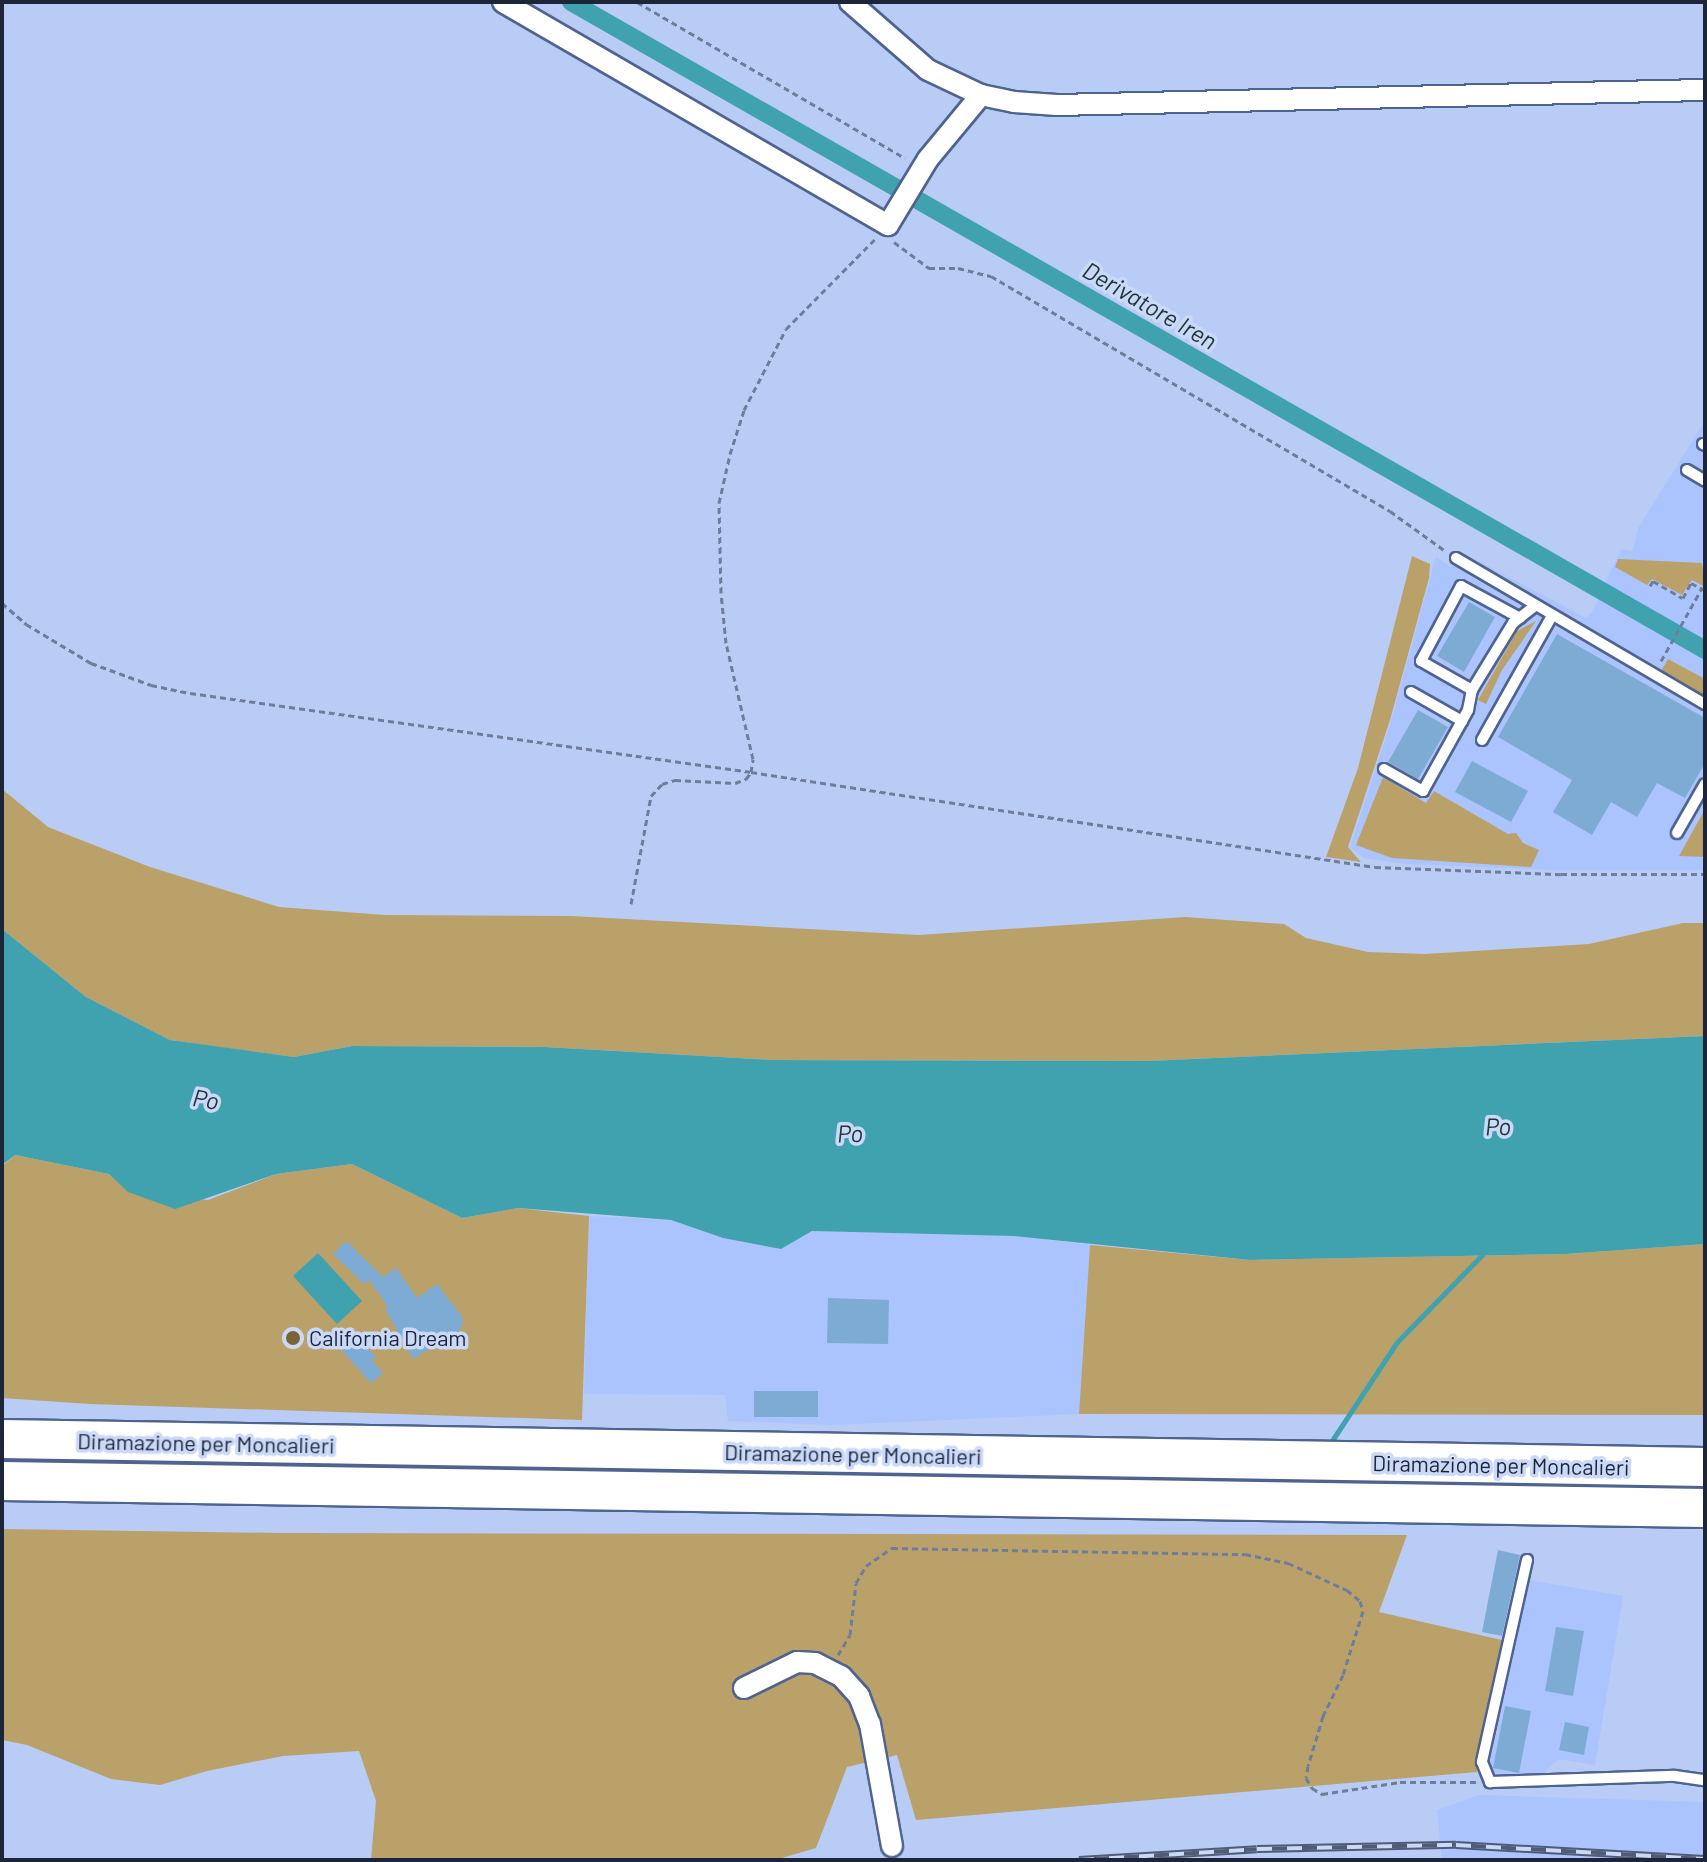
<!DOCTYPE html>
<style>
body{margin:0}
#map{position:relative;width:1707px;height:1862px;overflow:hidden;background:#b9ccf5;font-family:Barlow,sans-serif}
div>[style]{position:absolute}
[style*='--x']{left:calc(var(--x)*1px);top:calc(var(--y)*1px);width:calc(var(--w)*1px);rotate:calc(var(--a)*1deg)}
.built>*{inset:0;background:#abc4fe}
.green>*{inset:0;background:#baa169}
.water>*{inset:0;background:#40a2ae}
.stream>*{height:5px;margin:-2.5px;padding:0 2.5px;transform-origin:2.5px;border-radius:2.5px;background:#40a2ae}
.canal>*{height:18px;margin:-9px;padding:0 9px;transform-origin:9px;border-radius:9px;background:#40a2ae}
.building>*{inset:0;background:#7eabd4}
.path>*{height:3px;margin-top:-1.5px;transform-origin:0;background:repeating-linear-gradient(90deg,#6f7d9c 0 6px,transparent 0 10px)}
.roads{filter:drop-shadow(2px 0 #4f6391) drop-shadow(-2px 0 #4f6391) drop-shadow(0 2px #4f6391) drop-shadow(0 -2px #4f6391)}
.service>*{height:10px;margin:-5px;padding:0 5px;transform-origin:5px;border-radius:5px;background:#fff}
.minor>*{height:20px;margin:-10px;padding:0 10px;transform-origin:10px;border-radius:10px;background:#fff}
.motorway>*{height:38px;margin:-19px;padding:0 19px;transform-origin:19px;border-radius:19px;background:#fff}
.rail>*{height:8px;margin-top:-4px;transform-origin:0;background:repeating-linear-gradient(90deg,#cbd9f9 0 15px,#505b76 0 30px);box-sizing:border-box;border-block:2px solid #505b76}
.dots>*{width:22px;height:22px;translate:-50% -50%;box-sizing:border-box;border:4px solid #cbd9f9;border-radius:50%}
span{translate:-50% -50%;white-space:nowrap;text-align:center;line-height:1.15;-webkit-text-stroke:7px #cbd9f9;paint-order:stroke}
.poi-label{font-size:22px;color:#1d2539}
.left{translate:0 -50%;text-align:left}
.street-label{font-size:22px;color:#1d2539}
.water-label{font-size:24px;color:#20373a;font-style:italic}
.frame{position:absolute;inset:0;border:4px solid #1d2539;pointer-events:none}
</style>
<div id="map">
<div class="built">
<i style="clip-path:polygon(1705px 421px,1705px 870px,1555px 870px,1405px 864px,1364px 858px,1350px 848px,1391px 721px,1436px 557px,1451px 567px,1461px 552px,1586px 618px,1592px 612px,1621px 549px,1633px 551px,1638px 528px)"></i>
<i style="clip-path:polygon(589px 1216px,671px 1220px,723px 1238px,781px 1249px,812px 1231px,1013px 1236px,1090px 1245px,1079px 1414px,832px 1425px,728px 1421px,725px 1395px,584px 1394px)"></i>
<i style="clip-path:polygon(1529px 1580px,1623px 1596px,1595px 1765px,1559px 1759px,1545px 1771px,1546px 1775px,1528px 1778px,1488px 1772px)"></i>
<i style="clip-path:polygon(1479px 1795px,1705px 1802px,1705px 1860px,1442px 1860px,1437px 1810px)"></i>
</div>
<div class="green">
<i style="clip-path:polygon(1412px 556px,1430px 564px,1429px 578px,1390px 720px,1348px 847px,1361px 862px,1326px 857px,1358px 768px)"></i>
<i style="clip-path:polygon(1618px 559px,1702px 563px,1705px 587px,1692px 580px,1682px 595px,1652px 579px,1647px 585px,1615px 567px)"></i>
<i style="clip-path:polygon(1536px 621px,1502px 670px,1486px 704px,1478px 700px,1517px 631px)"></i>
<i style="clip-path:polygon(1668px 659px,1705px 679px,1705px 698px,1661px 671px)"></i>
<i style="clip-path:polygon(1383px 777px,1426px 803px,1434px 791px,1508px 834px,1516px 833px,1523px 843px,1539px 850px,1531px 867px,1392px 858px,1356px 845px)"></i>
<i style="clip-path:polygon(2px 789px,48px 827px,150px 867px,279px 907px,385px 915px,571px 916px,919px 935px,1185px 917px,1284px 924px,1306px 938px,1368px 952px,1425px 954px,1589px 944px,1683px 923px,1705px 923px,1705px 1036px,1148px 1061px,772px 1060px,545px 1047px,352px 1046px,294px 1057px,218px 1047px,170px 1040px,86px 997px,2px 929px)"></i>
<i style="clip-path:polygon(1705px 809px,1705px 857px,1679px 856px)"></i>
<i style="clip-path:polygon(15px 1155px,109px 1174px,129px 1192px,208px 1200px,276px 1174px,352px 1164px,462px 1218px,518px 1208px,589px 1216px,582px 1420px,90px 1404px,2px 1398px,2px 1166px)"></i>
<i style="clip-path:polygon(1705px 1244px,1705px 1415px,1079px 1414px,1090px 1245px,1250px 1260px,1566px 1254px)"></i>
<i style="clip-path:polygon(2px 1529px,281px 1533px,1407px 1535px,1379px 1612px,1506px 1641px,1477px 1772px,916px 1820px,897px 1755px,847px 1767px,816px 1848px,775px 1860px,371px 1860px,376px 1801px,359px 1751px,283px 1756px,207px 1771px,160px 1785px,111px 1779px,27px 1745px,2px 1740px)"></i>
</div>
<div class="water">
<i style="clip-path:polygon(2px 929px,86px 997px,170px 1040px,294px 1057px,352px 1046px,545px 1047px,772px 1060px,1148px 1061px,1705px 1036px,1705px 1244px,1566px 1254px,1250px 1260px,1013px 1236px,812px 1231px,781px 1249px,723px 1238px,671px 1220px,518px 1208px,462px 1218px,352px 1164px,276px 1174px,175px 1209px,128px 1192px,109px 1174px,15px 1155px,2px 1165px)"></i>
<i style="clip-path:polygon(318px 1253px,362px 1301px,337px 1324px,293px 1276px)"></i>
</div>
<div class="stream">
<i style="--x:1333;--y:1439;--w:116;--a:-56.6"></i>
<i style="--x:1397;--y:1342;--w:122;--a:-45.7"></i>
</div>
<div class="canal">
<i style="--x:571;--y:2;--w:1306;--a:29.74"></i>
</div>
<div class="building">
<i style="clip-path:polygon(1469px 602px,1495px 617px,1464px 672px,1437px 656px)"></i>
<i style="clip-path:polygon(1557px 634px,1705px 718px,1705px 763px,1685px 798px,1657px 783px,1637px 817px,1611px 802px,1592px 835px,1553px 812px,1572px 780px,1498px 737px)"></i>
<i style="clip-path:polygon(1418px 710px,1448px 727px,1418px 779px,1388px 762px)"></i>
<i style="clip-path:polygon(1472px 761px,1528px 791px,1511px 822px,1455px 792px)"></i>
<i style="clip-path:polygon(346px 1241px,383px 1277px,396px 1268px,417px 1298px,437px 1284px,463px 1318px,461px 1329px,413px 1359px,385px 1309px,388px 1307px,369px 1280px,364px 1284px,333px 1254px)"></i>
<i style="clip-path:polygon(828px 1298px,889px 1300px,888px 1344px,827px 1343px)"></i>
<i style="clip-path:polygon(357px 1337px,376px 1357px,372px 1361px,383px 1373px,371px 1383px,342px 1351px)"></i>
<i style="clip-path:polygon(754px 1391px,818px 1391px,818px 1417px,754px 1417px)"></i>
<i style="clip-path:polygon(1498px 1550px,1520px 1555px,1502px 1636px,1482px 1632px)"></i>
<i style="clip-path:polygon(1556px 1627px,1584px 1631px,1573px 1696px,1545px 1691px)"></i>
<i style="clip-path:polygon(1505px 1706px,1531px 1711px,1519px 1773px,1493px 1768px)"></i>
<i style="clip-path:polygon(1565px 1722px,1589px 1727px,1584px 1755px,1559px 1750px)"></i>
</div>
<div class="path">
<i style="--x:637;--y:2;--w:310;--a:30.2"></i>
<i style="--x:894;--y:242;--w:44;--a:36.6"></i>
<i style="--x:929;--y:268;--w:29;--a:0"></i>
<i style="--x:958;--y:268;--w:34;--a:14"></i>
<i style="--x:991;--y:276;--w:463;--a:30.5"></i>
<i style="--x:1390;--y:511;--w:67;--a:35.8"></i>
<i style="--x:1650;--y:586;--w:6;--a:-59"></i>
<i style="--x:1653;--y:581;--w:34;--a:30"></i>
<i style="--x:1683;--y:598;--w:17;--a:-62"></i>
<i style="--x:1691;--y:583;--w:16;--a:27"></i>
<i style="--x:2;--y:603;--w:32;--a:41"></i>
<i style="--x:26;--y:624;--w:76;--a:31"></i>
<i style="--x:91;--y:663;--w:64;--a:20.1"></i>
<i style="--x:151;--y:685;--w:40;--a:12"></i>
<i style="--x:190;--y:693;--w:567;--a:8.02"></i>
<i style="--x:751;--y:772;--w:631;--a:8.66"></i>
<i style="--x:1375;--y:867;--w:186;--a:2.2"></i>
<i style="--x:1561;--y:874;--w:144;--a:0"></i>
<i style="--x:1661;--y:661;--w:84;--a:-60.7"></i>
<i style="--x:631;--y:904;--w:110;--a:-79.5"></i>
<i style="--x:651;--y:796;--w:16;--a:-47"></i>
<i style="--x:662;--y:784;--w:14;--a:-17"></i>
<i style="--x:675;--y:780;--w:60;--a:2.9"></i>
<i style="--x:735;--y:783;--w:12;--a:-20"></i>
<i style="--x:746;--y:779;--w:9;--a:-54"></i>
<i style="--x:751;--y:772;--w:13;--a:-81"></i>
<i style="--x:753;--y:759;--w:119;--a:-103.1"></i>
<i style="--x:726;--y:643;--w:50;--a:-95.7"></i>
<i style="--x:721;--y:593;--w:90;--a:-91.3"></i>
<i style="--x:719;--y:503;--w:50;--a:-77.3"></i>
<i style="--x:730;--y:454;--w:46;--a:-72.3"></i>
<i style="--x:744;--y:410;--w:91;--a:-62.6"></i>
<i style="--x:786;--y:329;--w:128;--a:-45.3"></i>
<i style="--x:838;--y:1655;--w:23;--a:-59"></i>
<i style="--x:850;--y:1635;--w:52;--a:-83.4"></i>
<i style="--x:856;--y:1583;--w:20;--a:-60"></i>
<i style="--x:866;--y:1566;--w:32;--a:-35"></i>
<i style="--x:892;--y:1548;--w:353;--a:1"></i>
<i style="--x:1245;--y:1554;--w:44;--a:11.8"></i>
<i style="--x:1288;--y:1563;--w:65;--a:24.6"></i>
<i style="--x:1347;--y:1590;--w:17;--a:40"></i>
<i style="--x:1360;--y:1601;--w:10;--a:73"></i>
<i style="--x:1363;--y:1611;--w:67;--a:107.4"></i>
<i style="--x:1343;--y:1675;--w:46;--a:116"></i>
<i style="--x:1323;--y:1716;--w:52;--a:106.7"></i>
<i style="--x:1308;--y:1766;--w:12;--a:99"></i>
<i style="--x:1306;--y:1778;--w:12;--a:59"></i>
<i style="--x:1312;--y:1788;--w:12;--a:31"></i>
<i style="--x:1322;--y:1794;--w:79;--a:-8.7"></i>
<i style="--x:1400;--y:1782;--w:76;--a:0"></i>
</div>
<div class="roads">
<div class="service">
<i style="--x:1703;--y:444;--w:2;--a:27"></i>
<i style="--x:1687;--y:470;--w:21;--a:31"></i>
<i style="--x:1456;--y:558;--w:289;--a:30.4"></i>
<i style="--x:1520;--y:618;--w:67;--a:-151.5"></i>
<i style="--x:1461;--y:586;--w:85;--a:118.1"></i>
<i style="--x:1421;--y:661;--w:59;--a:29.6"></i>
<i style="--x:1472;--y:690;--w:79;--a:-58.5"></i>
<i style="--x:1513;--y:623;--w:28;--a:-38"></i>
<i style="--x:1411;--y:692;--w:59;--a:29.6"></i>
<i style="--x:1482;--y:740;--w:142;--a:-60.6"></i>
<i style="--x:1384;--y:769;--w:45;--a:29.4"></i>
<i style="--x:1423;--y:791;--w:93;--a:-60.9"></i>
<i style="--x:1468;--y:710;--w:20;--a:-79"></i>
<i style="--x:1677;--y:833;--w:56;--a:-60.3"></i>
<i style="--x:1527;--y:1560;--w:207;--a:102.6"></i>
<i style="--x:1482;--y:1762;--w:22;--a:68"></i>
<i style="--x:1490;--y:1782;--w:185;--a:-1.9"></i>
<i style="--x:1675;--y:1776;--w:30;--a:8"></i>
</div>
<div class="minor">
<i style="--x:503;--y:2;--w:445;--a:30.1"></i>
<i style="--x:888;--y:225;--w:77;--a:-58.8"></i>
<i style="--x:928;--y:159;--w:83;--a:-50.4"></i>
<i style="--x:850;--y:2;--w:103;--a:41.1"></i>
<i style="--x:928;--y:70;--w:59;--a:25.3"></i>
<i style="--x:981;--y:95;--w:34;--a:12"></i>
<i style="--x:1014;--y:102;--w:43;--a:4"></i>
<i style="--x:1057;--y:105;--w:648;--a:-1.33"></i>
<i style="--x:744;--y:1688;--w:59;--a:-26.1"></i>
<i style="--x:797;--y:1662;--w:18;--a:3"></i>
<i style="--x:815;--y:1663;--w:29;--a:27"></i>
<i style="--x:841;--y:1676;--w:27;--a:48"></i>
<i style="--x:859;--y:1696;--w:30;--a:69"></i>
<i style="--x:870;--y:1724;--w:124;--a:79.8"></i>
</div>
<div class="motorway">
<i style="--x:2;--y:1439;--w:1703;--a:0.94"></i>
<i style="--x:2;--y:1481;--w:1703;--a:0.91"></i>
</div>
</div>
<div class="rail">
<i style="--x:1079;--y:1860;--w:178;--a:-3.5"></i>
<i style="--x:1257;--y:1849;--w:199;--a:-1.2"></i>
<i style="--x:1456;--y:1845;--w:249;--a:3.2"></i>
</div>
<div class="dots">
<i style="left:293px;top:1338px;background:#796433"></i>
</div>
<div class="poi-label">
<span class="left" style="left:309px;top:1338px">California Dream</span>
</div>
<div class="street-label">
<span style="left:206px;top:1443px;rotate:1deg">Diramazione per Moncalieri</span>
<span style="left:853px;top:1454px;rotate:1deg">Diramazione per Moncalieri</span>
<span style="left:1501px;top:1465px;rotate:1deg">Diramazione per Moncalieri</span>
</div>
<div class="water-label">
<span style="left:1150px;top:305px;rotate:30deg">Derivatore Iren</span>
<span style="left:206px;top:1099px;rotate:10deg">Po</span>
<span style="left:1498px;top:1126px;rotate:-1deg">Po</span>
<span style="left:850px;top:1133px;rotate:-1deg">Po</span>
</div>
<div class="frame"></div>
</div>
